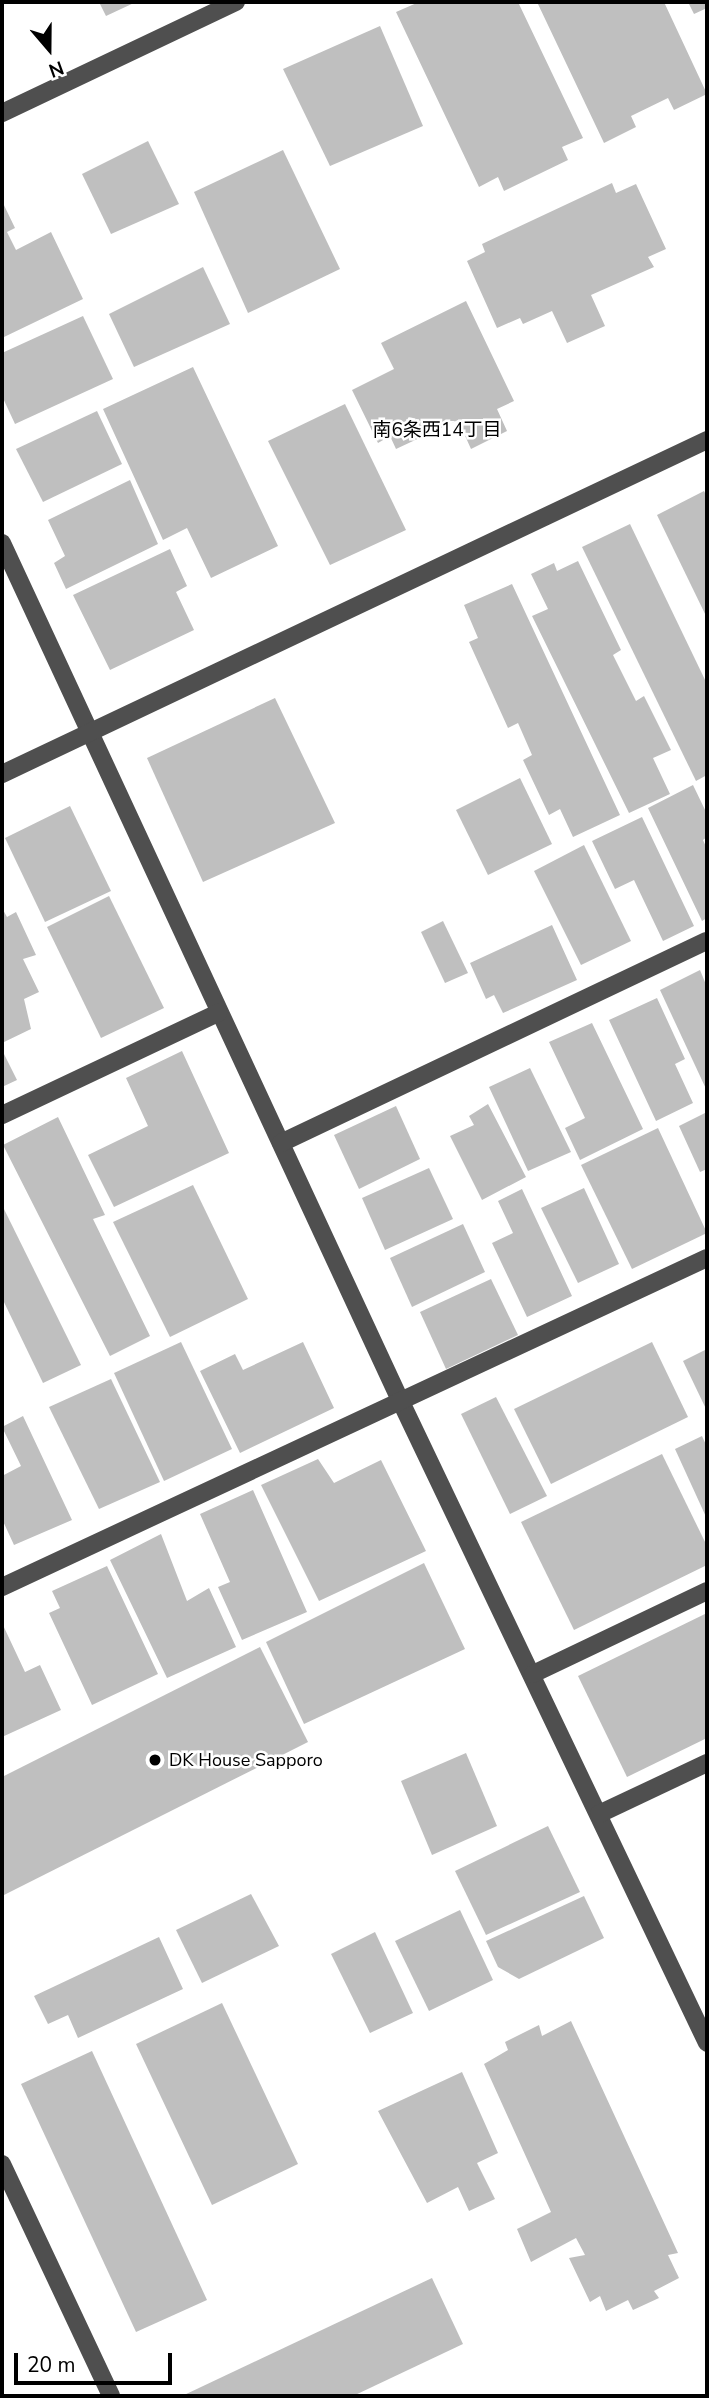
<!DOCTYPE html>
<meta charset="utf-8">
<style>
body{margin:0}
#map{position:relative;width:709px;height:2398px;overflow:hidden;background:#fff;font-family:"Nunito Sans","Noto Sans JP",sans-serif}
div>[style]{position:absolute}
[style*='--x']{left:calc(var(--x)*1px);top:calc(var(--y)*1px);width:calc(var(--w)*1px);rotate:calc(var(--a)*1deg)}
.building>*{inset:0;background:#bfbfbf}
.minor>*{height:18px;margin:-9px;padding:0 9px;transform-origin:9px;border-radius:9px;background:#4f4f4f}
.dots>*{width:19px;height:19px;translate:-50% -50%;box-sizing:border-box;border:4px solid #fff;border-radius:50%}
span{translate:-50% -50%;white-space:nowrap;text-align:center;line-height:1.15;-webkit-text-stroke:5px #fff;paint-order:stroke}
.poi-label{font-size:18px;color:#000}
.left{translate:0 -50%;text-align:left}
.neighbourhood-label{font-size:19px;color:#000}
.frame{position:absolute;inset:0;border:4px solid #000;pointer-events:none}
.north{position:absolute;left:14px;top:14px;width:70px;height:70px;-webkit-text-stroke:5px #fff;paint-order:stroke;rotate:160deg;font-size:19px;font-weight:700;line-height:28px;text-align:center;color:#000}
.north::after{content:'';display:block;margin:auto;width:24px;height:32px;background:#000;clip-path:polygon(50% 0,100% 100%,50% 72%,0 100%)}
.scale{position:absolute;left:14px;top:2353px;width:158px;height:32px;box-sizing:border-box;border:4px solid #000;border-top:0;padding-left:9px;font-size:21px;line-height:24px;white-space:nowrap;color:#000;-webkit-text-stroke:5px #fff;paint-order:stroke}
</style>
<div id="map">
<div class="building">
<i style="clip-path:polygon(99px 2px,136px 2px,106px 16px)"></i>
<i style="clip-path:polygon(419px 2px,518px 2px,583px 138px,562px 147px,568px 160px,504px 191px,498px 177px,479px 187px,396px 12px)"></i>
<i style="clip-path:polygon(537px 2px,664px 2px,707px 94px,674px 110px,668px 98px,631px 116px,636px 127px,604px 143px)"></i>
<i style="clip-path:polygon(688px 2px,707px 2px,707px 8px,694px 14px)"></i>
<i style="clip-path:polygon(380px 26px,423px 126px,330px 166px,283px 69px)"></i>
<i style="clip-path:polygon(148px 141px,179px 204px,111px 234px,82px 174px)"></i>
<i style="clip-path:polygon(283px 150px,340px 269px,248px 313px,194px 192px)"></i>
<i style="clip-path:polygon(612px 183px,616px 193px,636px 184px,666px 249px,648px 257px,654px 267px,591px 295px,605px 326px,567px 343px,552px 311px,523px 324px,520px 318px,497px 328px,467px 261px,485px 252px,482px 244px)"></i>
<i style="clip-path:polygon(2px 201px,15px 228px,7px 232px,16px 250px,51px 232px,83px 299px,4px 337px)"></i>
<i style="clip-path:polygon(203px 267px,230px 324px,134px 367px,109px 314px)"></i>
<i style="clip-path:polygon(466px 301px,514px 401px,497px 409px,507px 431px,471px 449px,458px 420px,396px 449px,390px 436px,378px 443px,352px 390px,394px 369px,381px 343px)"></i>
<i style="clip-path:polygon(83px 316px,113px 379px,15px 424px,2px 396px,2px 353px)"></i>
<i style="clip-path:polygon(193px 367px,278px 546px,211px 578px,187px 528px,163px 540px,103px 409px)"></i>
<i style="clip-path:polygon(345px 404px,406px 530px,330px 565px,268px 441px)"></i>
<i style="clip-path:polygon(97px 411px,122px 464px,43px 502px,16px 449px)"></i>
<i style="clip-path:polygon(130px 480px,158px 544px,66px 589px,54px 563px,65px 556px,48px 520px)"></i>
<i style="clip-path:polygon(704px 491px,707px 497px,707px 618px,657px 515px)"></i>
<i style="clip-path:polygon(630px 524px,707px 684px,707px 775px,696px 781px,582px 547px)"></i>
<i style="clip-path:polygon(170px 549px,187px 586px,176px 592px,194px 630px,110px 670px,73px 595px)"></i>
<i style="clip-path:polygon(578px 561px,621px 650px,613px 655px,636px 701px,644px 696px,671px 750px,653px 758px,670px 794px,629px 813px,532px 616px,548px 609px,531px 574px,554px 563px,557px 571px)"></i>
<i style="clip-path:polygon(512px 584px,620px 815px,573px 837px,560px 809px,549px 815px,523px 760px,532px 755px,518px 723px,508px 728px,469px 642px,478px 638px,464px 605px)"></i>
<i style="clip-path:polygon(275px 698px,335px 823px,203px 882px,147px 758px)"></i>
<i style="clip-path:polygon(520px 778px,552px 844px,488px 875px,456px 810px)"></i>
<i style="clip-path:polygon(693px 785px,707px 814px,707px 837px,703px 840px,707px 849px,707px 918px,702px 921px,648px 808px)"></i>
<i style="clip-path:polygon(70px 806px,111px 891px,45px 922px,5px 838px)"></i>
<i style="clip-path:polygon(642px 817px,694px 926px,663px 941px,634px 880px,615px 889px,592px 841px)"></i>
<i style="clip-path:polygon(584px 845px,631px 941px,581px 965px,534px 871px)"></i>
<i style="clip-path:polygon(109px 896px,164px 1008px,101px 1038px,47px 927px)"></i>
<i style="clip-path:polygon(2px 908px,7px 917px,16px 912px,36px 955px,23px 959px,39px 992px,24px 999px,31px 1029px,2px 1043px)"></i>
<i style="clip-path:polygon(443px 921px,468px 973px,445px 983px,421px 932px)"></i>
<i style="clip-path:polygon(552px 925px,577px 980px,503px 1013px,494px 995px,486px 999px,470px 963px)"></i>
<i style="clip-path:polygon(700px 970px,707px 987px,707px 1091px,660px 990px)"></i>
<i style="clip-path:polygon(657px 998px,685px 1059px,675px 1064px,693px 1103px,656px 1121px,609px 1020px)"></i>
<i style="clip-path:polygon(592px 1023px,643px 1129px,580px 1160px,565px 1128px,585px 1118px,549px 1042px)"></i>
<i style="clip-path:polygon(2px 1050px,17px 1080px,2px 1087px)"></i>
<i style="clip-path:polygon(182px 1051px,229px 1153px,114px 1207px,88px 1155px,148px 1126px,126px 1078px)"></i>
<i style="clip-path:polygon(530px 1068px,571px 1152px,528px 1171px,489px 1087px)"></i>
<i style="clip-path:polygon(488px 1104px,526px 1177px,482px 1200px,450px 1136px,474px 1125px,469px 1116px)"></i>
<i style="clip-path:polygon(396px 1106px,420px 1159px,359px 1189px,334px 1135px)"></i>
<i style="clip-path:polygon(707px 1112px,707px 1169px,700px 1172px,679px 1126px)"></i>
<i style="clip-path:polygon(58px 1117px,105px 1215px,93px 1219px,150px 1336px,110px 1356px,3px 1145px)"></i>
<i style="clip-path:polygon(658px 1128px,707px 1233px,632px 1269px,581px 1165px)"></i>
<i style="clip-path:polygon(429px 1168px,453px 1219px,385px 1250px,362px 1198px)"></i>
<i style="clip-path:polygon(193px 1185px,248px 1299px,170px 1337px,113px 1222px)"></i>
<i style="clip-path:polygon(584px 1188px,619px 1264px,578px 1283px,541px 1208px)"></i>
<i style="clip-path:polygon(522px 1189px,572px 1296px,527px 1317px,492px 1243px,513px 1233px,498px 1201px)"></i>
<i style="clip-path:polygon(2px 1205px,81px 1365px,43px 1383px,2px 1298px)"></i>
<i style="clip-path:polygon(463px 1224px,485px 1272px,412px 1307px,390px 1258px)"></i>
<i style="clip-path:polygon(491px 1279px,518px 1335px,446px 1369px,420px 1312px)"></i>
<i style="clip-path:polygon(181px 1342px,232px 1449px,164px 1481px,114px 1373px)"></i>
<i style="clip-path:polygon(303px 1342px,334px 1408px,240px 1453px,200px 1371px,235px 1354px,243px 1370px)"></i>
<i style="clip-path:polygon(652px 1342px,688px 1417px,551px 1484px,514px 1409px)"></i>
<i style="clip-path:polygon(707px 1349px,707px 1411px,683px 1361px)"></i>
<i style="clip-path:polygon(111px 1379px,160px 1482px,99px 1509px,49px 1407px)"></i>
<i style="clip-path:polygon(496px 1397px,547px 1496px,510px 1514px,461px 1414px)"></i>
<i style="clip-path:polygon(23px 1416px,72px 1520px,14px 1545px,2px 1519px,2px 1476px,21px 1466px,2px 1427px)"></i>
<i style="clip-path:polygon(702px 1436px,707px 1447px,707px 1519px,675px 1449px)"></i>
<i style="clip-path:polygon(662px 1454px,707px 1546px,707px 1565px,574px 1630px,521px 1522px)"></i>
<i style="clip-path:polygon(318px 1459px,334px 1483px,381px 1460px,426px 1551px,319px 1601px,261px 1485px)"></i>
<i style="clip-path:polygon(253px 1490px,307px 1612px,242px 1640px,218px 1587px,230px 1582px,200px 1514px)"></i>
<i style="clip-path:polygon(161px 1534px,187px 1601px,209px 1588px,236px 1647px,167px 1678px,110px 1560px)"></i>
<i style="clip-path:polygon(424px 1563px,465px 1649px,304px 1724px,266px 1642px)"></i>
<i style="clip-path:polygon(107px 1566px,158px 1674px,92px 1705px,49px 1613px,60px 1608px,52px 1591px)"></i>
<i style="clip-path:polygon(707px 1613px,707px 1738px,627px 1777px,578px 1676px)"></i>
<i style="clip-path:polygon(2px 1623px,25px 1672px,40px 1665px,61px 1710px,2px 1737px)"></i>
<i style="clip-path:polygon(260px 1647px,308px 1742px,2px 1896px,2px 1777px)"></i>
<i style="clip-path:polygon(466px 1753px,497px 1826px,432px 1855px,401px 1781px)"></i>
<i style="clip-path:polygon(548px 1826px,580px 1892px,486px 1935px,455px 1871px)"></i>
<i style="clip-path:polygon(251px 1894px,279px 1946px,202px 1983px,176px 1930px)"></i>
<i style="clip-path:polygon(584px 1896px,604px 1938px,519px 1979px,498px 1967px,486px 1941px)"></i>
<i style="clip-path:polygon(460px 1910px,493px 1980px,429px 2011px,395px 1941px)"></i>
<i style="clip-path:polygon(375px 1932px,413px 2013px,370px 2033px,331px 1954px)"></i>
<i style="clip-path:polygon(159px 1937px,183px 1989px,78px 2038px,68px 2015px,48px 2024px,34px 1996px)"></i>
<i style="clip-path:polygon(222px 2003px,298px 2164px,212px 2205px,136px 2044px)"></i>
<i style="clip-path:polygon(571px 2021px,678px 2253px,668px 2255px,679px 2278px,654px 2291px,659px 2298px,633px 2310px,628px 2300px,606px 2311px,600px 2296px,590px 2302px,569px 2258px,585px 2255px,576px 2238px,531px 2262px,517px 2229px,551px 2212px,484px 2064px,508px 2050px,505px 2042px,539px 2025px,542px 2036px)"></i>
<i style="clip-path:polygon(92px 2051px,207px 2300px,136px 2332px,21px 2084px)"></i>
<i style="clip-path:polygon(462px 2072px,498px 2153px,477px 2163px,495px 2199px,469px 2211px,458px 2187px,427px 2203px,378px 2111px)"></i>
<i style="clip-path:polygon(432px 2278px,463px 2344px,353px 2396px,182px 2396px)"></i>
</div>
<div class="minor">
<i style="--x:2;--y:113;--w:259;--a:-25.4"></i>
<i style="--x:2;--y:543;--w:947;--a:65.09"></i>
<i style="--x:401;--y:1402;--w:710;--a:64.48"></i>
<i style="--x:2;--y:774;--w:780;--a:-25.35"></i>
<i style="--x:2;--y:1115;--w:239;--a:-25.3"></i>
<i style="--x:281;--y:1143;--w:471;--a:-25.4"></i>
<i style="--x:2;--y:1587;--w:778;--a:-25.02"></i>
<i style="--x:533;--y:1674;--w:193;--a:-25.5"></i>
<i style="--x:599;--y:1814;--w:119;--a:-25.3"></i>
<i style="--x:2;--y:2164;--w:256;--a:64.8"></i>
</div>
<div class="dots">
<i style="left:155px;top:1760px;background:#000"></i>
</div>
<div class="poi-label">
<span class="left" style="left:169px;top:1760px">DK House Sapporo</span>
</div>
<div class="neighbourhood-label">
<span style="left:437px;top:431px">南6条西14丁目</span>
</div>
<div class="frame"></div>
<div class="north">N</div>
<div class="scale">20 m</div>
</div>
